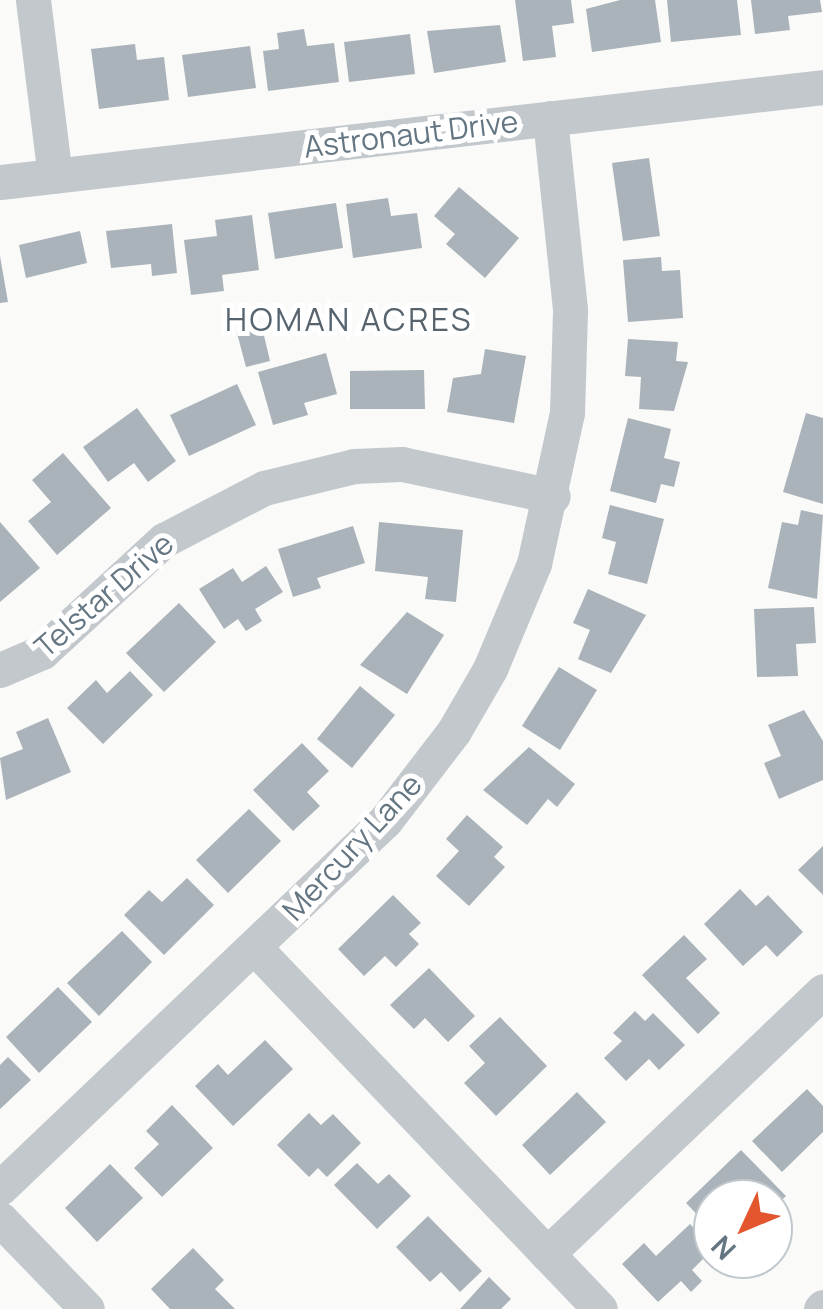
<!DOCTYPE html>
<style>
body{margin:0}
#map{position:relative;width:823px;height:1309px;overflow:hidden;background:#fafaf8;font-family:Manrope,sans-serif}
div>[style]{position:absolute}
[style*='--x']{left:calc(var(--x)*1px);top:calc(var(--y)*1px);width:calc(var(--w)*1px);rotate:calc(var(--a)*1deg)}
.building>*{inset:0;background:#aab3b9}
.minor>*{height:35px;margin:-17.5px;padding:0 17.5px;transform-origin:17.5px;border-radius:17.5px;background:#c3c8cc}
span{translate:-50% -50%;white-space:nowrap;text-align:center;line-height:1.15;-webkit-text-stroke:10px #fff;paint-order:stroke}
.street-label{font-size:30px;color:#657683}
.neighbourhood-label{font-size:32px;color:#57646e;letter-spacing:2.5px}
.north{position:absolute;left:693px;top:1179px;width:100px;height:100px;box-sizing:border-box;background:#fff;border:2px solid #c1c8cd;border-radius:50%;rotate:226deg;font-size:28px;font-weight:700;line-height:40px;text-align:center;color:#657683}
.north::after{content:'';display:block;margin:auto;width:35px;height:45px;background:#e4572e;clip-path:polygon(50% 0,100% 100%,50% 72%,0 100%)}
</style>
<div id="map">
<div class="building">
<i style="clip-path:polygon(515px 0,571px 0,574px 23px,552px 26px,556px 57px,523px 61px)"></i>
<i style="clip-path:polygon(620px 0,655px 0,661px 42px,592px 52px,586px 9px)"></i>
<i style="clip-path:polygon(667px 0,737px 0,741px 35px,671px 42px)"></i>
<i style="clip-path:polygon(751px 0,820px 0,822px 12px,788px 16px,790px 30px,755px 34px)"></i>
<i style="clip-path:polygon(500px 25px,506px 62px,434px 73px,427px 31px)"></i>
<i style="clip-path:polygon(304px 29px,307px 46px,334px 43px,339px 82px,268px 91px,263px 51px,279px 49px,277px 33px)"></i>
<i style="clip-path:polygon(410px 34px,415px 74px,349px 82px,344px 42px)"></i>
<i style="clip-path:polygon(135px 44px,137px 60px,164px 57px,169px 100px,99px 109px,91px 49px)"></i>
<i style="clip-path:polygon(250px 46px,256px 88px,188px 97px,182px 55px)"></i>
<i style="clip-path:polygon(649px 158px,660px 236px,623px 241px,612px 163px)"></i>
<i style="clip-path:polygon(459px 187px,519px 238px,485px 278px,446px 244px,455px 234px,434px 216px)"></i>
<i style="clip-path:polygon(388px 198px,391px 216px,417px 213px,422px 248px,353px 258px,346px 204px)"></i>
<i style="clip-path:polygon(336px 203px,343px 248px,275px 259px,268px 213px)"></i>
<i style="clip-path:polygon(252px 215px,259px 270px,222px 275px,224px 291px,191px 295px,184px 240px,217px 236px,215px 220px)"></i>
<i style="clip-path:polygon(172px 224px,177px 273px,152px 276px,151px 264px,111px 268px,106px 231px)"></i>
<i style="clip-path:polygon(80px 231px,87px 263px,26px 278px,19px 245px)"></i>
<i style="clip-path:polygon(0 256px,8px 302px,0 303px)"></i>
<i style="clip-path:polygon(661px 257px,662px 271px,680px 270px,683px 318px,628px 322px,623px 260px)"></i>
<i style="clip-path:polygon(262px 327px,270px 361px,246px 367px,237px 333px)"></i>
<i style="clip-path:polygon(628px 339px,678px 342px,676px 361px,688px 362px,674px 411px,639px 409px,641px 377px,625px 376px)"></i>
<i style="clip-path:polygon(485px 349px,526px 356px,514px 423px,447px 412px,453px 378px,481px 374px)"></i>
<i style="clip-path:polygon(326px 353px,337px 394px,304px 403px,308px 415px,273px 425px,258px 372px)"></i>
<i style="clip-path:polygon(424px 370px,425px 409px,350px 409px,350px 371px)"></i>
<i style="clip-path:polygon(237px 384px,256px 425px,189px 456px,170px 415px)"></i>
<i style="clip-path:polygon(137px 408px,176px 461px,148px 482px,134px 463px,108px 482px,83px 447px)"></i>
<i style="clip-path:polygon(806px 413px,823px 418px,823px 504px,783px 492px)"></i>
<i style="clip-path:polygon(628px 418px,671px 429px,664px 458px,680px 462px,674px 487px,661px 484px,656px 503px,610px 491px)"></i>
<i style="clip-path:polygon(63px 453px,111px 508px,57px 555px,28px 521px,51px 502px,32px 480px)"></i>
<i style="clip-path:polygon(610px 505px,664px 519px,647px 584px,608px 574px,616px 542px,602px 538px)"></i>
<i style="clip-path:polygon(801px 510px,823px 515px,817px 599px,768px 588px,782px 522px,798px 525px)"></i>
<i style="clip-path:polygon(0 522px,40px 568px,0 602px)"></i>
<i style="clip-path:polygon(379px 522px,463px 530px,456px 602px,425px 599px,428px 577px,375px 571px)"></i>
<i style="clip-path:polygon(353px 526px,365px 563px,317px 578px,321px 588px,293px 597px,278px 549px)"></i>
<i style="clip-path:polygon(266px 566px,283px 592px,255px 609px,262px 621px,246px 631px,238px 619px,224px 629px,199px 589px,233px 568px,242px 582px)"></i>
<i style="clip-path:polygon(588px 589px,646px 615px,611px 673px,578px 659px,590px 630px,573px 623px)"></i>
<i style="clip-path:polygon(179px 603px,216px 642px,164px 692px,126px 653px)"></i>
<i style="clip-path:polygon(814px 607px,816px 643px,796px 644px,798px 676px,757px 677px,754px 609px)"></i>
<i style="clip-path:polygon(407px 612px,444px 635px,407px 694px,360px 665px)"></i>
<i style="clip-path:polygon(559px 667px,597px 690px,560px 750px,522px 726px)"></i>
<i style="clip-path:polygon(130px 671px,153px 695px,103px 744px,67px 708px,96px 680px,107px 693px)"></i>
<i style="clip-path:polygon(360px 686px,395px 715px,352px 768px,317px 739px)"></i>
<i style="clip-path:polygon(804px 710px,823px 741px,823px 780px,779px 799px,764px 763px,781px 756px,768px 725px)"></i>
<i style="clip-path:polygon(48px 718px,71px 772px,6px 800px,0 758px,23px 749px,16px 732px)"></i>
<i style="clip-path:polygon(302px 743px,329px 771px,307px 792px,320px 806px,293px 831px,253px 790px)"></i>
<i style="clip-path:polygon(529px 747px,575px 784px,557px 807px,548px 799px,527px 825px,483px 790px)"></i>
<i style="clip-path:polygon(249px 809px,281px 841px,228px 893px,196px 860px)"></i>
<i style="clip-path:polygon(467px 815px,503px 847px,494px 857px,505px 867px,469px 906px,436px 876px,459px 851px,446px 839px)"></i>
<i style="clip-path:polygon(823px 846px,823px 895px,798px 870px)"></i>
<i style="clip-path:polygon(187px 878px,214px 905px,164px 955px,124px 915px,149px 890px,162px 902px)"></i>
<i style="clip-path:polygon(740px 889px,756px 906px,768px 895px,803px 932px,777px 957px,766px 945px,743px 966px,704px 924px)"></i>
<i style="clip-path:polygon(393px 895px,421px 923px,409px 934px,419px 944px,396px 967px,385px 956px,364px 976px,338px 949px)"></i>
<i style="clip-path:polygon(122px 931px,152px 962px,99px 1016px,67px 983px)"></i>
<i style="clip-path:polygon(684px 935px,707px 959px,686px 978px,720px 1013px,698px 1034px,642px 975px)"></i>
<i style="clip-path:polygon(429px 968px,475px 1016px,448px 1042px,425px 1018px,414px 1029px,390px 1005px)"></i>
<i style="clip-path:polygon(58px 987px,92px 1022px,39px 1073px,6px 1037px)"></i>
<i style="clip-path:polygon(635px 1011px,645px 1021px,653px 1013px,685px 1045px,659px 1070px,649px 1059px,626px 1081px,604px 1058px,622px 1041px,613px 1033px)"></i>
<i style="clip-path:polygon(500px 1017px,547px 1066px,496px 1116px,464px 1083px,485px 1063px,469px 1046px)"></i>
<i style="clip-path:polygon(265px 1040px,293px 1069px,233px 1126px,195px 1086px,218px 1064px,228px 1075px)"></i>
<i style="clip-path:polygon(8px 1057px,31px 1080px,0 1109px,0 1065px)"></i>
<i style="clip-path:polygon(807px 1089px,823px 1106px,823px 1132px,782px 1172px,752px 1141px)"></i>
<i style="clip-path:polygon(577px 1092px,606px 1122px,550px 1175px,522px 1145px)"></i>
<i style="clip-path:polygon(172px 1105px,213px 1148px,162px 1197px,134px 1168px,159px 1144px,146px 1131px)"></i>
<i style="clip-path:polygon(309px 1113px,321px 1125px,333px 1114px,361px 1143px,327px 1177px,318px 1168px,309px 1177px,277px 1145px)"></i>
<i style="clip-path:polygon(741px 1150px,786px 1196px,773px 1208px,773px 1199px,713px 1199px,713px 1231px,686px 1203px)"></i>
<i style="clip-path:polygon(357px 1163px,378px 1184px,389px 1174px,411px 1196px,377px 1229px,334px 1185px)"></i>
<i style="clip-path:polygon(110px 1164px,143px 1198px,97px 1242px,65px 1208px)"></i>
<i style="clip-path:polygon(428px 1216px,482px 1271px,460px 1292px,441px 1272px,430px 1282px,396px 1247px)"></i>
<i style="clip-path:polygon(690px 1224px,713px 1249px,692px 1270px,702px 1281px,691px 1292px,681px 1281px,658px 1302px,622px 1264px,644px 1243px,656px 1256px)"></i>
<i style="clip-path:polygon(193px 1248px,224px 1280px,215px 1289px,235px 1309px,170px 1309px,151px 1289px)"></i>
<i style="clip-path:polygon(489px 1277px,511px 1299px,501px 1309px,460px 1309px)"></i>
</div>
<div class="minor">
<i style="--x:33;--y:0;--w:177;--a:82.9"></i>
<i style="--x:0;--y:182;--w:828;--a:-6.58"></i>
<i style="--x:0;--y:670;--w:46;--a:-23.2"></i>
<i style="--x:42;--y:652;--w:166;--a:-42.6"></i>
<i style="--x:164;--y:540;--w:113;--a:-27.5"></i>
<i style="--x:264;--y:488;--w:93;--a:-13.7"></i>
<i style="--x:354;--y:466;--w:48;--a:-2.4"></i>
<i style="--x:402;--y:464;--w:154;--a:12"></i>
<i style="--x:255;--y:948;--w:499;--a:46.3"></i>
<i style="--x:0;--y:1188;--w:532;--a:-43.63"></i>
<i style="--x:385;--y:821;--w:113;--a:-52.5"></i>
<i style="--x:454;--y:731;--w:72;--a:-59.9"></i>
<i style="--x:490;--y:669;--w:114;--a:-67.3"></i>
<i style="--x:534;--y:564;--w:155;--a:-77.7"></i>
<i style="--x:567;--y:413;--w:104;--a:-88.3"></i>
<i style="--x:570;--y:309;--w:192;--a:-96"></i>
<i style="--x:0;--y:1219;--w:125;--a:46"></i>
<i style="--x:547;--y:1254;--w:381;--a:-43.6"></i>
<i style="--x:821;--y:1309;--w:3;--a:-45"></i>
</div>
<div class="street-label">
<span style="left:411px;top:134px;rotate:-7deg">Astronaut Drive</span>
<span style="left:104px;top:595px;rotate:-41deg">Telstar Drive</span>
<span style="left:352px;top:847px;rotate:-47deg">Mercury Lane</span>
</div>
<div class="neighbourhood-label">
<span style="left:349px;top:319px">HOMAN ACRES</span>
</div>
<div class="north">N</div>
</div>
